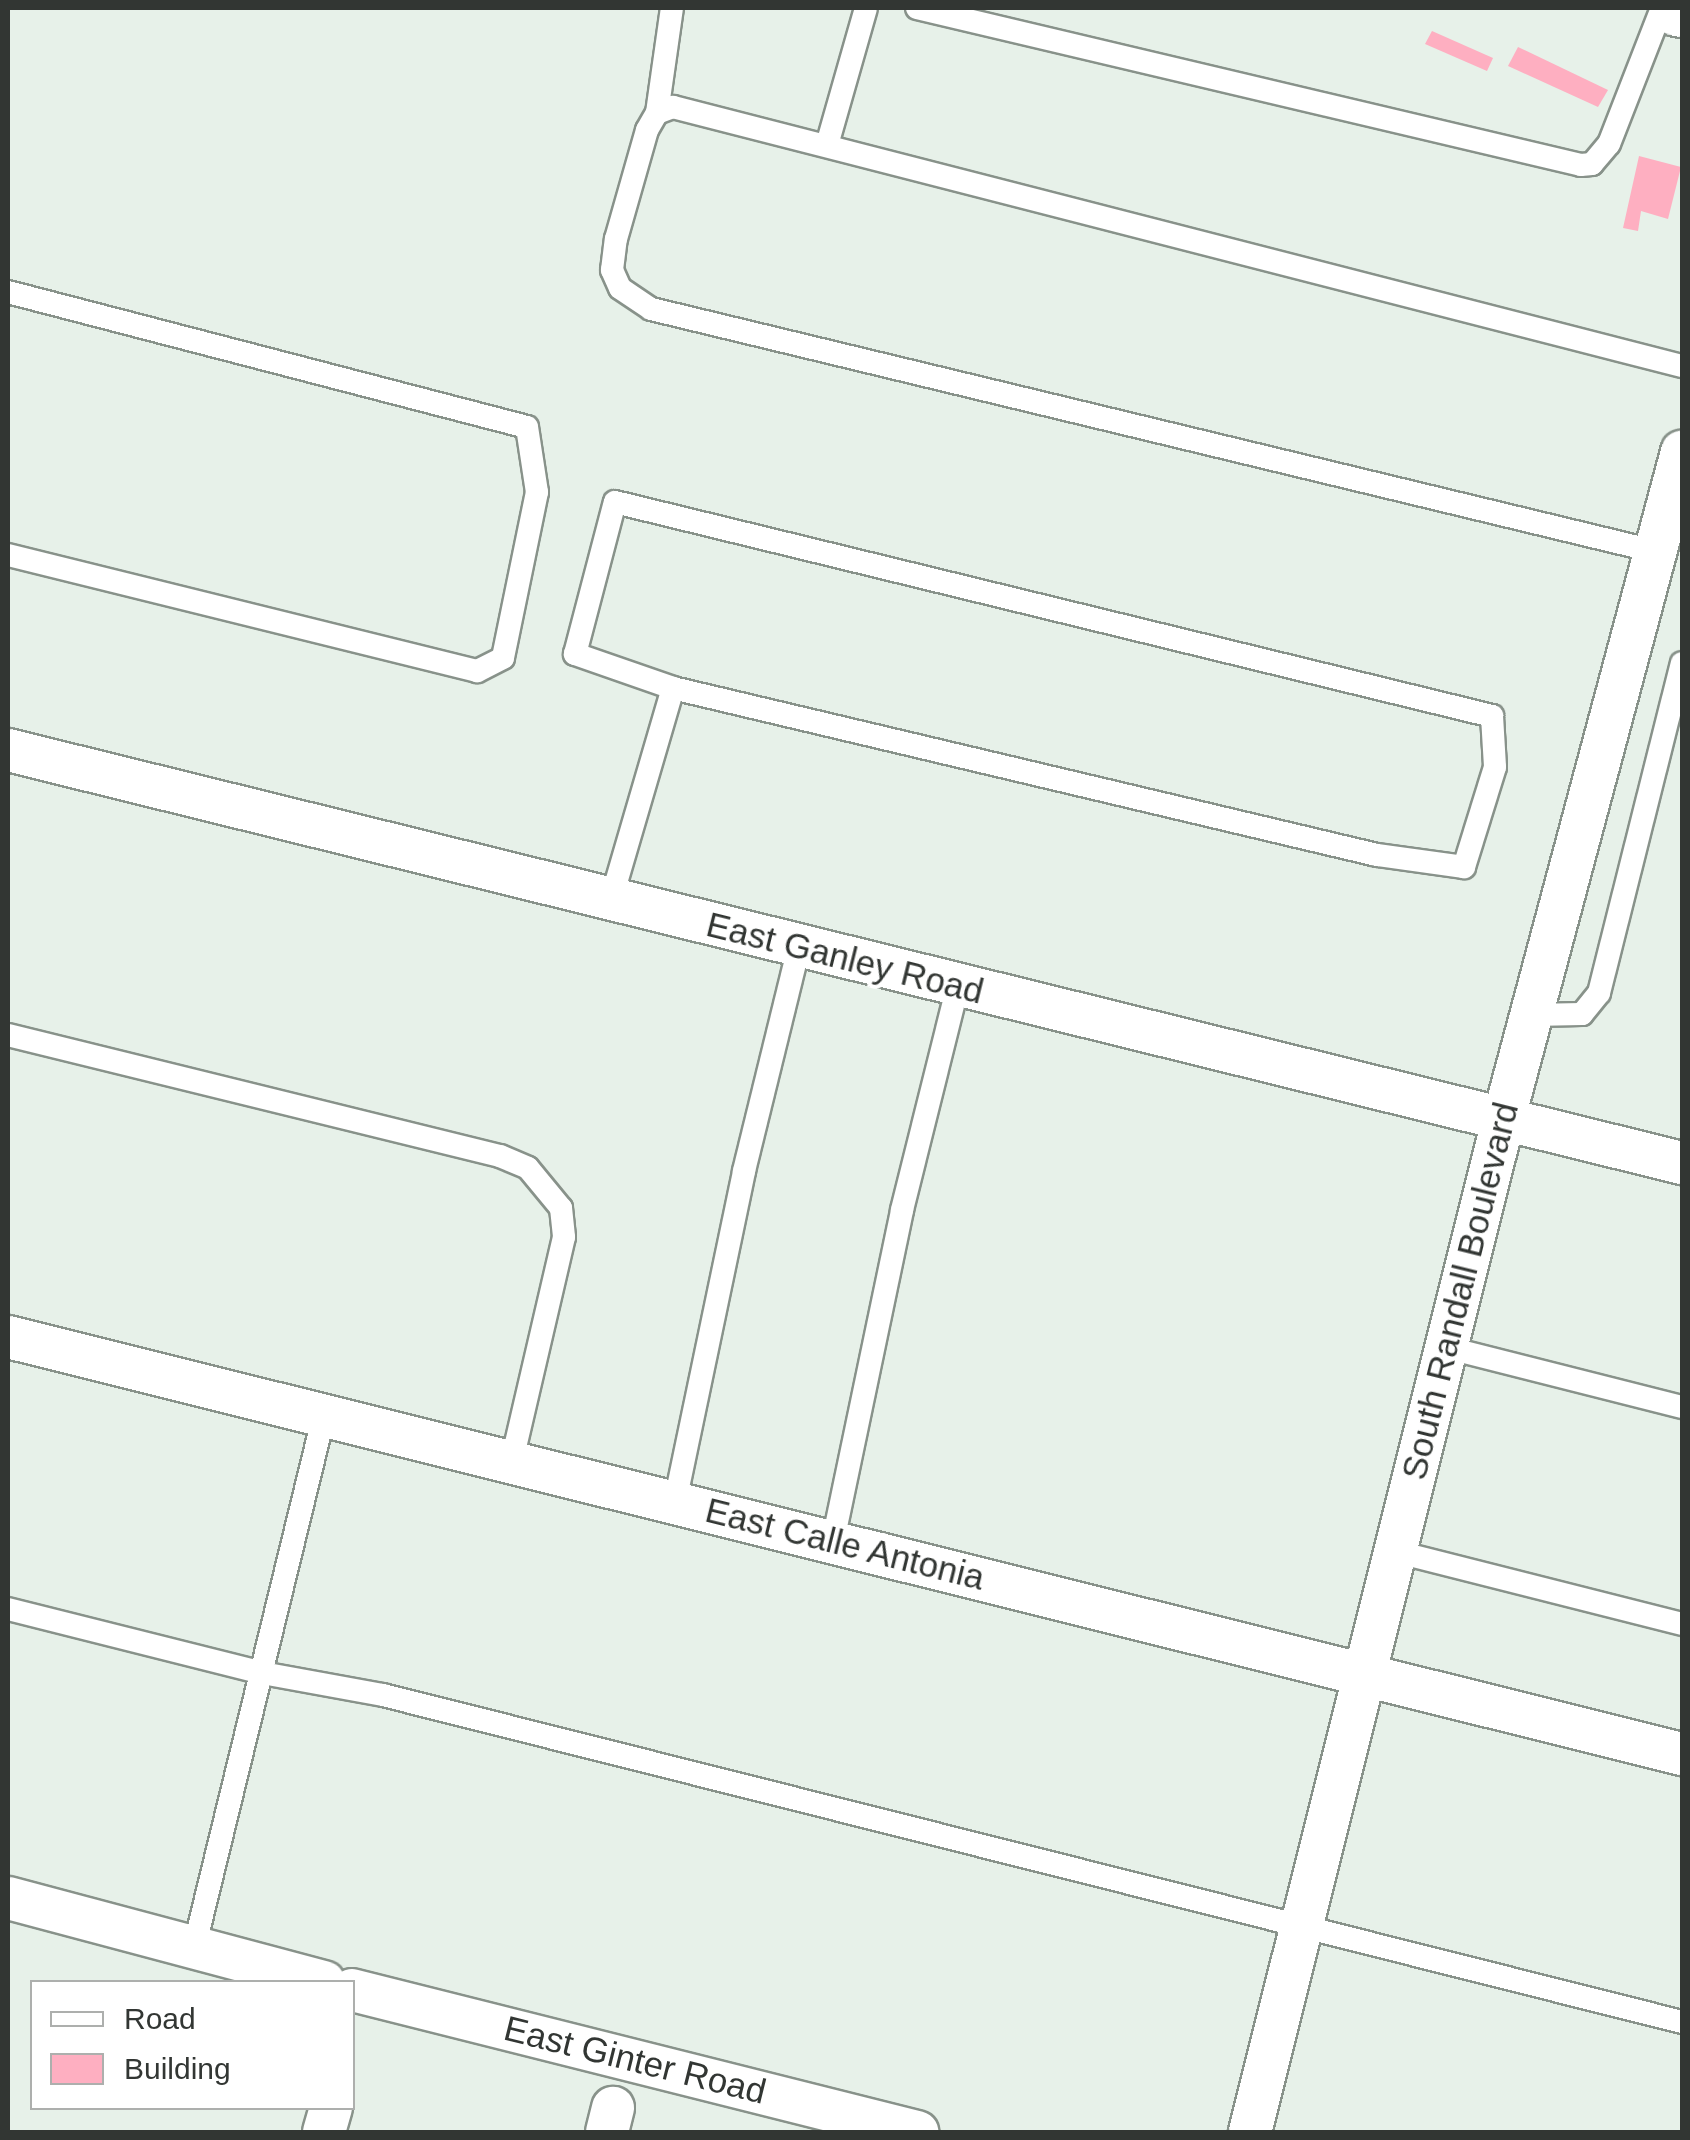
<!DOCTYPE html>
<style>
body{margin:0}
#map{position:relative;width:1690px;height:2140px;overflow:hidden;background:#e7f1e9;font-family:Helvetica,sans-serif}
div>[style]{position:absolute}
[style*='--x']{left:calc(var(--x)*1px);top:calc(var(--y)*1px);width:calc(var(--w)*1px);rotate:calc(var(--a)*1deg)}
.building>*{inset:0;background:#feafc1}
.roads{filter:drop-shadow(2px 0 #88928a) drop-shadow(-2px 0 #88928a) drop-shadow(0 2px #88928a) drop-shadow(0 -2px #88928a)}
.lane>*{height:22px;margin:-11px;padding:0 11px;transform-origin:11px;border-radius:11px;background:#fff}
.street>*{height:42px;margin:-21px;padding:0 21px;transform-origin:21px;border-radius:21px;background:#fff}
.secondary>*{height:55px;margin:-27.5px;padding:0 27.5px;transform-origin:27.5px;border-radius:27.5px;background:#fff}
span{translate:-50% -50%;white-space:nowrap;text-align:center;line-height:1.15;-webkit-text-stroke:8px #fff;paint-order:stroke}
.street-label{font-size:35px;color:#323633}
.frame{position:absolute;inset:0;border:10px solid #323633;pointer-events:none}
.legend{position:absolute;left:30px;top:1980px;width:325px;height:130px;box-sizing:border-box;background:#fff;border:2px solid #adafad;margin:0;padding:12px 18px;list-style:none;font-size:30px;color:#323633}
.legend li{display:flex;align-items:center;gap:20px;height:50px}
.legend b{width:50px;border:2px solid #adafad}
</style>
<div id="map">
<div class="building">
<i style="clip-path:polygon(1432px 31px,1493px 58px,1487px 71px,1425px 44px)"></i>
<i style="clip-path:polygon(1518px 47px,1608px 90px,1598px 107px,1508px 66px)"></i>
<i style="clip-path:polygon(1639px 156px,1681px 167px,1668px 219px,1641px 211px,1638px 231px,1623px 228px)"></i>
</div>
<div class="roads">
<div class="lane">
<i style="--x:917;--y:8;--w:682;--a:13.3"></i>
<i style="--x:1581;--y:165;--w:11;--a:-5"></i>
<i style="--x:1592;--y:164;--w:26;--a:-50"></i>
<i style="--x:1609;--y:144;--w:146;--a:-68.7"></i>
<i style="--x:657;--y:113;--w:106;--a:-81.9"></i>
<i style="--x:827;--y:145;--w:142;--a:-74.1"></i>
<i style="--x:8;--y:292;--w:536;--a:14.58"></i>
<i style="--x:527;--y:427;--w:66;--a:81.3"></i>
<i style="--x:537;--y:492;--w:169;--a:101.6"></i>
<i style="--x:503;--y:658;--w:29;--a:153"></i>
<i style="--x:477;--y:671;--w:483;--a:-166.1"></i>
<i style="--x:1658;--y:552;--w:1036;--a:-166.43"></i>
<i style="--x:651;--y:309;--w:37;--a:-146"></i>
<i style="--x:620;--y:288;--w:20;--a:-114"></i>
<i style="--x:612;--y:270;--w:31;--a:-83"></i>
<i style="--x:616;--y:239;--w:113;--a:-74.1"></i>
<i style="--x:647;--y:130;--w:20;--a:-60"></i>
<i style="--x:657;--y:113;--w:17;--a:-21"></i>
<i style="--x:673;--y:107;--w:1042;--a:14.4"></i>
<i style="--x:611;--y:900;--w:221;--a:-73.7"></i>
<i style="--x:673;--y:688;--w:104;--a:-160.9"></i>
<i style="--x:575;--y:654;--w:157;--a:-75.3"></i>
<i style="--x:615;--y:502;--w:903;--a:13.71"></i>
<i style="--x:1492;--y:716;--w:51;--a:86.6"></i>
<i style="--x:1495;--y:767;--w:105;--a:107.2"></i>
<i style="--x:1464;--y:867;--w:88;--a:-172.1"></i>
<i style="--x:1377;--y:855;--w:724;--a:-166.66"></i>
<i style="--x:1532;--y:1015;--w:50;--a:-1.1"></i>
<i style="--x:1582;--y:1014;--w:27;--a:-51"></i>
<i style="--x:1599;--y:993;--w:340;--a:-75.9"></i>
<i style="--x:8;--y:1035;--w:507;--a:13.82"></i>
<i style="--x:500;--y:1156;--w:30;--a:23"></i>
<i style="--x:528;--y:1168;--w:52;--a:50.5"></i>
<i style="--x:561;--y:1208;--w:29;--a:84"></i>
<i style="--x:564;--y:1237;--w:230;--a:103.1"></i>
<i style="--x:1445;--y:1347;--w:244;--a:14.2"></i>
<i style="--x:675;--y:1502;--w:338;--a:-78.2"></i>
<i style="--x:744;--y:1171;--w:231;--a:-76.2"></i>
<i style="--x:833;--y:1541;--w:338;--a:-78.2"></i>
<i style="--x:902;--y:1210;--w:231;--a:-76"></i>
<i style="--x:1394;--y:1551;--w:297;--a:14.2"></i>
<i style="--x:8;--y:1609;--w:262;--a:14.1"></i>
<i style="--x:262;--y:1673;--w:123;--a:10.3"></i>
<i style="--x:383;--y:1695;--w:1340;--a:14.13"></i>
<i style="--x:194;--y:1948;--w:549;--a:-76.29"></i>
</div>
<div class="street">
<i style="--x:8;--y:750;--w:1724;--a:13.86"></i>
<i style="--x:8;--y:1337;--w:1725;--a:13.99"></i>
<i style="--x:8;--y:1898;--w:327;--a:14.9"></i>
<i style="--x:352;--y:1990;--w:583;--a:14.11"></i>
<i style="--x:324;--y:2132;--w:25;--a:-74"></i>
<i style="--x:607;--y:2132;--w:25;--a:-76"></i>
<i style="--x:1250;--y:2132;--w:1042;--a:-75.95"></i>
<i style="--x:1503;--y:1121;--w:693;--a:-75.02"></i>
</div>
<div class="secondary">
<i style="--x:1677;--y:8;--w:5;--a:11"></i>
</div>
</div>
<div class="street-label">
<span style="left:845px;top:958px;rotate:14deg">East Ganley Road</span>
<span style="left:1460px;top:1291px;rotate:-76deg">South Randall Boulevard</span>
<span style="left:845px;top:1544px;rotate:14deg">East Calle Antonia</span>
<span style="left:635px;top:2060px;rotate:14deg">East Ginter Road</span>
</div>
<div class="frame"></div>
<ul class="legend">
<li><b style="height:12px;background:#fff"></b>Road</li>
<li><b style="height:28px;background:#feafc1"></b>Building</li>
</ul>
</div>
